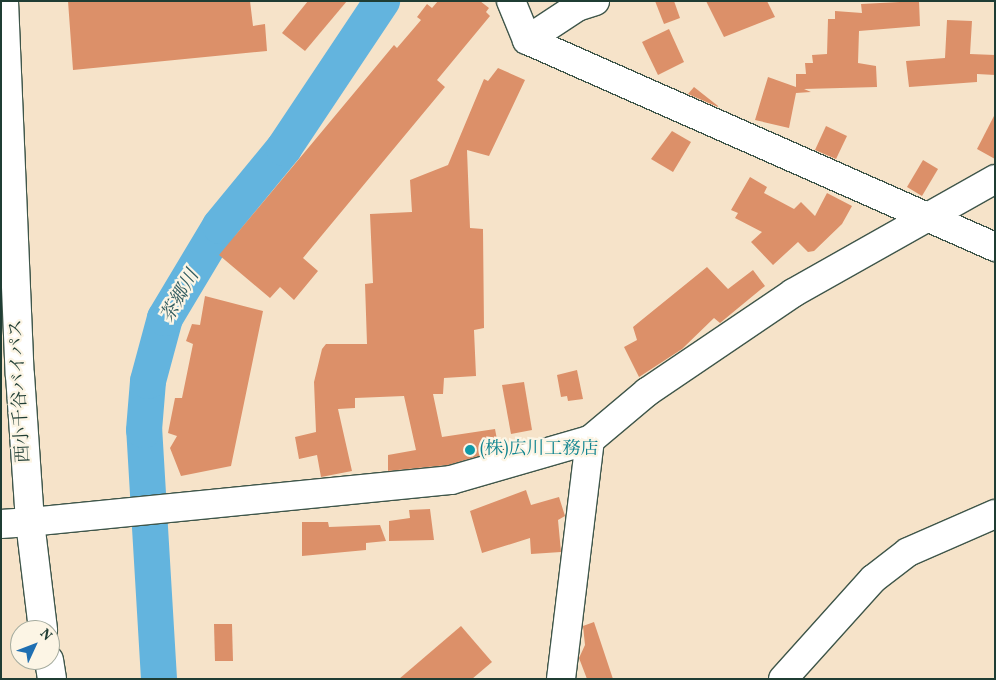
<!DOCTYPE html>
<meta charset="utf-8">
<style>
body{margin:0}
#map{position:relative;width:996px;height:680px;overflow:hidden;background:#f6e3c9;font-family:Vollkorn,"Noto Serif JP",serif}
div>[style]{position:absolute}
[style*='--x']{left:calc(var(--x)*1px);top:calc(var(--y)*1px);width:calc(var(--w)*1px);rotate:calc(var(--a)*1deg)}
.river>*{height:36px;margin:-18px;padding:0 18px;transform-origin:18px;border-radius:18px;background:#63b4de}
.building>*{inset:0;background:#dc9069}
.roads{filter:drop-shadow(1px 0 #3f564a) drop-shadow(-1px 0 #3f564a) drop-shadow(0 1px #3f564a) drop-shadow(0 -1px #3f564a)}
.minor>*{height:28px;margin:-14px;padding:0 14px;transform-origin:14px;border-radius:14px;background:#fff}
.major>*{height:28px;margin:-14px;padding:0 14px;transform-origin:14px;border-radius:14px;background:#fff}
.highway>*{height:28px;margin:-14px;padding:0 14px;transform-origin:14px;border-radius:14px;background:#fff}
.dots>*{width:14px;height:14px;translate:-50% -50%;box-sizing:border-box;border:2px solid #fcf5e5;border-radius:50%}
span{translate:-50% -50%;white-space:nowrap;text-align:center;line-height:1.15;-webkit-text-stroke:4.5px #fcf5e5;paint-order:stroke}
.street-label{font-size:18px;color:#1f3d34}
.culture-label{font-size:18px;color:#0d838f}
.left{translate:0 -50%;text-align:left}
.water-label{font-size:19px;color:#305b5e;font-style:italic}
.frame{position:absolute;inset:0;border:2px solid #1f3d34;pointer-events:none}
.north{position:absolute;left:10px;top:620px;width:50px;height:50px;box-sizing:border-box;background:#fcf5e5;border:1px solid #a4ab9e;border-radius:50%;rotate:47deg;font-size:14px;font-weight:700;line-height:20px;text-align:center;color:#1f3d34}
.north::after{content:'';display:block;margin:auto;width:18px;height:22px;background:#1f6fb2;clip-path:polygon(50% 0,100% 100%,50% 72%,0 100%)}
</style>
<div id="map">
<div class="river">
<i style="--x:159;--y:679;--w:249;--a:-93.4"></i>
<i style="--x:144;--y:430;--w:49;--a:-85.3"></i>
<i style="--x:148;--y:381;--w:65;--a:-74.9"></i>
<i style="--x:165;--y:318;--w:107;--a:-59.1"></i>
<i style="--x:220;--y:226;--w:101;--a:-50.6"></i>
<i style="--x:284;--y:148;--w:177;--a:-56.3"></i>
</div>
<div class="building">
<i style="clip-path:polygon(68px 1px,250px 1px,253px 26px,265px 24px,267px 51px,73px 70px)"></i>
<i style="clip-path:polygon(308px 1px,347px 1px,305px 51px,282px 33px)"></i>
<i style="clip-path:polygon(438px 1px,480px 1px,489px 8px,486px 12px,490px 16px,437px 80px,445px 87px,303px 258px,318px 271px,294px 300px,280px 287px,270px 298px,219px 255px,394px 45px,397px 48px,421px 20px,417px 17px,427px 4px,432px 8px)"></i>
<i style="clip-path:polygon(655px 1px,674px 1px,680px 18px,664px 24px)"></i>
<i style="clip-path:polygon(706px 1px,767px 1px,775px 17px,724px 37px)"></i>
<i style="clip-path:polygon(919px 1px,920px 26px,859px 31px,858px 63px,876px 66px,877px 87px,804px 89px,811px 92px,796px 93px,789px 128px,755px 120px,768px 77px,796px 87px,796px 74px,806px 74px,805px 63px,813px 63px,812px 55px,827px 54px,828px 19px,835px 19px,835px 11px,862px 13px,861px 4px)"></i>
<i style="clip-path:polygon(947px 20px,972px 21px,970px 54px,995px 55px,995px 75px,977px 74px,977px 82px,909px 87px,906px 61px,945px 58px)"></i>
<i style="clip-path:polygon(669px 29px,684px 62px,658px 75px,642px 42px)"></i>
<i style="clip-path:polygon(498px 68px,525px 80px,489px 156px,467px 150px,470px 228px,483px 229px,484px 328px,474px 330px,476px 376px,444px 378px,443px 394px,433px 394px,442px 437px,495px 429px,499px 450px,448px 465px,388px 471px,388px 455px,416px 450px,404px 396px,355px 398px,355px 408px,338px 409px,352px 471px,321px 477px,317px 455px,299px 459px,295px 437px,316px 432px,314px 382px,322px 349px,326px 344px,367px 344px,365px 284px,373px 283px,370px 214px,412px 212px,410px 180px,448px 165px,484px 79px,488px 81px)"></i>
<i style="clip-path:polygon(694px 87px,718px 106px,718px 107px,688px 94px)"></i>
<i style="clip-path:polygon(995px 114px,995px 159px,977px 149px)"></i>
<i style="clip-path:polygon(826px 126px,847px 136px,836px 159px,815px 150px)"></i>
<i style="clip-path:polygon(672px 131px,691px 142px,673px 172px,651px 159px)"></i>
<i style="clip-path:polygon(923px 160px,938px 169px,922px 196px,907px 187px)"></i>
<i style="clip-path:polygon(750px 177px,767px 187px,764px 193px,794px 209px,801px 202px,815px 216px,827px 193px,852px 206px,842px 224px,814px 251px,808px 252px,798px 242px,773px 265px,751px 242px,762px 232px,735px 218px,738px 213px,731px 210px)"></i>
<i style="clip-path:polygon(707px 267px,728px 289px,753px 270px,765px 286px,720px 323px,714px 318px,682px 349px,639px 377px,624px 347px,637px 340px,633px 327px)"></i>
<i style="clip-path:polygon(205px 296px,263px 311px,231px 466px,181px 476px,170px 448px,177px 436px,168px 433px,175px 398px,182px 398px,193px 344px,186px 341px,192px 324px,200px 325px)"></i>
<i style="clip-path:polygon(577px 370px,583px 399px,568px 401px,567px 396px,561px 397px,557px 375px)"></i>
<i style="clip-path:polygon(524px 382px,532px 430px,511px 434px,502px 385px)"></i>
<i style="clip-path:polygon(526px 490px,531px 505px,559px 497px,565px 516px,558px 520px,561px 552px,531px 554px,530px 538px,482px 553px,470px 511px)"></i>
<i style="clip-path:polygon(430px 509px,434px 540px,389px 541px,389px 521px,410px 518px,409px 510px)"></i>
<i style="clip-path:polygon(302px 522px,328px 522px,329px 527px,380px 525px,386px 541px,366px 543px,366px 550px,302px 556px)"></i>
<i style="clip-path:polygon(594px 622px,613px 679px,587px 679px,579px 658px,585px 645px,583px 626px)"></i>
<i style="clip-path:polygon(214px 624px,232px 624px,233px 661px,215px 661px)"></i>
<i style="clip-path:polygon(461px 626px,492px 662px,472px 679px,399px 679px)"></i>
</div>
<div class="roads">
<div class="minor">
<i style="--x:511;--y:1;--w:42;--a:67.7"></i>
<i style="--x:527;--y:40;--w:512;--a:23.86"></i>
<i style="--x:527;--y:40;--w:60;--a:-33.4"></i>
<i style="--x:577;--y:7;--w:19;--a:-18"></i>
<i style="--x:30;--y:522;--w:423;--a:-5.7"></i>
<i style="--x:451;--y:480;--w:145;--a:-16.1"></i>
<i style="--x:590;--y:440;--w:75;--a:-40.1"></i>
<i style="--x:647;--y:392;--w:176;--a:-34.1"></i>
<i style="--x:793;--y:293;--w:232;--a:-29.4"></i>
<i style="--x:561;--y:679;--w:241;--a:-83.1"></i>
</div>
<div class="major">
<i style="--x:783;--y:679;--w:135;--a:-48"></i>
<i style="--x:873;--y:579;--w:44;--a:-37.6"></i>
<i style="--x:908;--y:552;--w:95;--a:-23.6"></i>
</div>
<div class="highway">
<i style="--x:4;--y:1;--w:374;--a:87.6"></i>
<i style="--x:20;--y:375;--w:147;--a:86.1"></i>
<i style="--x:30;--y:522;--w:109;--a:83.1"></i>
<i style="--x:1;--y:524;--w:29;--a:-4"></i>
<i style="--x:49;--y:660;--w:19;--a:81"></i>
</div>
</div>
<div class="dots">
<i style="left:470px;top:450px;background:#0f9aa8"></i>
</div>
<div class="street-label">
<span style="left:21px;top:391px;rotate:-93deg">西小千谷バイパス</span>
</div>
<div class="culture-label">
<span class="left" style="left:480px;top:450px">(株)広川工務店</span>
</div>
<div class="water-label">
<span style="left:181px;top:297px;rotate:-60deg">茶郷川</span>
</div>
<div class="frame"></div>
<div class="north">N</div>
</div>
